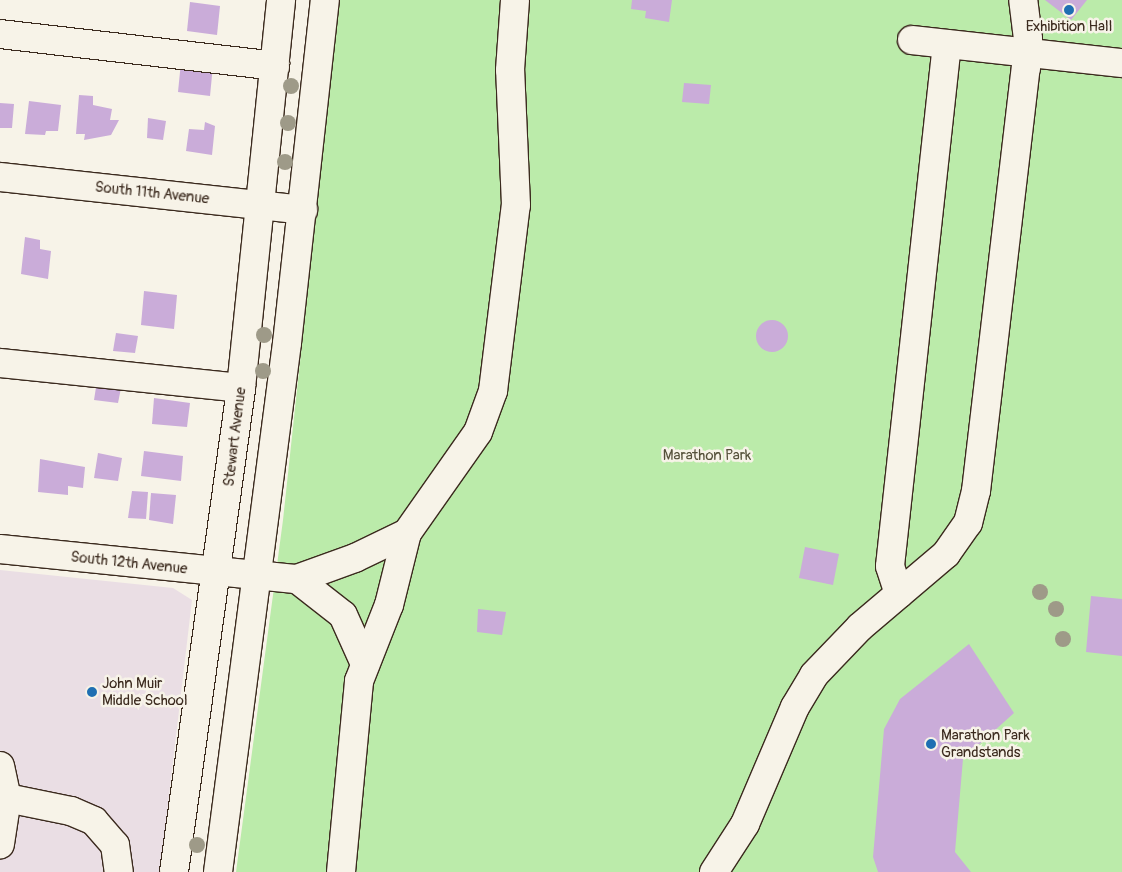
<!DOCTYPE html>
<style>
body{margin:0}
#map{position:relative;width:1122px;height:872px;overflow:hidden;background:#f7f3e8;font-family:Pangolin,sans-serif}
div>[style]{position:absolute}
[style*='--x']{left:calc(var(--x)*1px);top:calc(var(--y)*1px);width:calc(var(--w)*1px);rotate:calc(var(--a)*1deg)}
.built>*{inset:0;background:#eadee4}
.green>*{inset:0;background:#bbebaa}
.building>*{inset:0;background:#caacd9}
.round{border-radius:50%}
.roads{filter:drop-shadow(1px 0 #3b2a1e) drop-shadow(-1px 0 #3b2a1e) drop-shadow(0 1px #3b2a1e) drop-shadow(0 -1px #3b2a1e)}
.minor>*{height:28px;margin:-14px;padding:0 14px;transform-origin:14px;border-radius:14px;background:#f7f3e8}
.major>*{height:28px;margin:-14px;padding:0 14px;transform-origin:14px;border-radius:14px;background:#f7f3e8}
.trees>*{width:16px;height:16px;margin:-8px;border-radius:50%;background:#9e9a88}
.dots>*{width:14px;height:14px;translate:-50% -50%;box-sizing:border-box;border:2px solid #f7f3e8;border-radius:50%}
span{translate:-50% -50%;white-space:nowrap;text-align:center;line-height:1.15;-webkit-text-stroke:5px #f7f3e8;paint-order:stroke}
.poi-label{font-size:15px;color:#3b2a1e}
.left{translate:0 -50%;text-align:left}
.street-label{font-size:15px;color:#3b2a1e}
.park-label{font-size:15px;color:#55513a}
</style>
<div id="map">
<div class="built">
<i style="clip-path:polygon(0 570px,173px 588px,192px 600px,160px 872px,0 872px)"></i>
</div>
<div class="green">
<i style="clip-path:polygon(339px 0,1122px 0,1122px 872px,236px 872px,283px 520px)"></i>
</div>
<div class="building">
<i style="clip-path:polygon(632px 0,672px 0,669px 22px,645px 18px,646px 11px,631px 9px)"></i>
<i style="clip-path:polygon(1045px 0,1087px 0,1071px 20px)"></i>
<i style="clip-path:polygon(190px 2px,220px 6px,217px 35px,187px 31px)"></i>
<i style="clip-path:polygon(181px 62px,213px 65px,210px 96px,178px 92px)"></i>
<i style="clip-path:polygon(684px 83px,711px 85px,709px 104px,682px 102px)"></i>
<i style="clip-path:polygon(79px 95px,93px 96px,93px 105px,112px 109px,110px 120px,119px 120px,111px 135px,84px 140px,85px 134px,76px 134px)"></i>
<i style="clip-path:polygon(29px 101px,61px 105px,58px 131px,46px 131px,45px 135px,25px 134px)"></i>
<i style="clip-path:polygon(0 103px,14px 104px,12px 128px,0 128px)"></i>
<i style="clip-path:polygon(148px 118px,166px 121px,163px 140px,147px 138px)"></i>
<i style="clip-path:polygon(205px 122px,215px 126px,212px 155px,186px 151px,189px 129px,204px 130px)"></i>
<i style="clip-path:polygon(25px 237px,40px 240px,40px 249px,51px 251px,48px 279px,21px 274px)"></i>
<i style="clip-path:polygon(144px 291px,177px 295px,174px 329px,141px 325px)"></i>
<i class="round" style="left:756px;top:320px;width:32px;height:32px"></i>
<i style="clip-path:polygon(116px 333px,138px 336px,135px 353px,113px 351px)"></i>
<i style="clip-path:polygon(97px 381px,122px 383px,118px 403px,94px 400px)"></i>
<i style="clip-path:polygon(154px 398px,190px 403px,187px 427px,152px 424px)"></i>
<i style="clip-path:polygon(144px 451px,183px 456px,181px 481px,141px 476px)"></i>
<i style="clip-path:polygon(98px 453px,122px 458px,118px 481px,94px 478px)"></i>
<i style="clip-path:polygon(40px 459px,85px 467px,83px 488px,68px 486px,68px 495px,38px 492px)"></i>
<i style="clip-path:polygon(132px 491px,148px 492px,146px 519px,128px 518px)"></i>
<i style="clip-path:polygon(151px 493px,176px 495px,173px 524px,149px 520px)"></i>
<i style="clip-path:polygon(805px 547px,839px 554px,833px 585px,799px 578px)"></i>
<i style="clip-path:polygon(1091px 596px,1122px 599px,1122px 656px,1086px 652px)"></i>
<i style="clip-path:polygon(478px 609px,506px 612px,502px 635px,477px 632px)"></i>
<i style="clip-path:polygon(969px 644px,1014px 713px,963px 759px,955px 852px,971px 872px,878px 872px,873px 857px,884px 729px,900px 699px)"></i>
</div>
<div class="roads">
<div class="minor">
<i style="--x:0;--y:34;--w:277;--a:6.6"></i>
<i style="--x:912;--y:40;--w:211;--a:6.3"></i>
<i style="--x:0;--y:177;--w:305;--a:6.2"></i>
<i style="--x:0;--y:363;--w:242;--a:5.9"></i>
<i style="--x:0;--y:549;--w:299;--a:5.8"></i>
<i style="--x:297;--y:579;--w:62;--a:-19.9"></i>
<i style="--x:355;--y:558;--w:58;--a:-25.7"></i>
<i style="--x:297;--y:579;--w:58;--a:38"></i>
<i style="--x:343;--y:615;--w:54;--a:65.8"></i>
<i style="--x:899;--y:594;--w:29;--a:-108"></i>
<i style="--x:890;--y:566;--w:525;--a:-83.77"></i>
<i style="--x:0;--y:766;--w:33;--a:78"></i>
<i style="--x:7;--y:798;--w:47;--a:98.7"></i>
<i style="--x:7;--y:798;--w:65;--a:11.5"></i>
<i style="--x:71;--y:811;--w:25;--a:23"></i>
<i style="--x:94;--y:821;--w:32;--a:49"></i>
<i style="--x:115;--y:845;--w:27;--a:82"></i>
<i style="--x:341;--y:872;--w:192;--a:-84.6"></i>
<i style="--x:359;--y:681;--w:82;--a:-68.5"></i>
<i style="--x:389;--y:605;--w:74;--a:-76"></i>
<i style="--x:407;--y:533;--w:123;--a:-54.9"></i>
<i style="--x:478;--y:432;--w:44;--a:-69.9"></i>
<i style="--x:493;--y:391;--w:187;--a:-83"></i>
<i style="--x:516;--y:205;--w:135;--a:-92.5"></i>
<i style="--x:510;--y:70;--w:70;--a:-85.9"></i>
<i style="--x:714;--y:872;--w:57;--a:-57.1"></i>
<i style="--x:745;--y:824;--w:127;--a:-66.9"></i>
<i style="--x:795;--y:707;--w:37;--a:-59"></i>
<i style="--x:814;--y:675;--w:66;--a:-46.2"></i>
<i style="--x:860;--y:627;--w:113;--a:-40.3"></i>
<i style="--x:946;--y:554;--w:38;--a:-55"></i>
<i style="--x:968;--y:523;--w:33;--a:-76"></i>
<i style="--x:976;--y:491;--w:426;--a:-83.3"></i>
<i style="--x:1026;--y:68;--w:29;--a:-86"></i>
<i style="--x:1028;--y:39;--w:39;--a:-97"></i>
</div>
<div class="major">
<i style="--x:174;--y:872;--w:489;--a:-82.1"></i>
<i style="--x:241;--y:388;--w:390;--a:-84.1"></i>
<i style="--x:218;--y:872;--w:533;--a:-82.57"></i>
<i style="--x:287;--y:343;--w:345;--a:-83.7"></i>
</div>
</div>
<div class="trees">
<i style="left:291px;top:86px"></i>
<i style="left:288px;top:123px"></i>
<i style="left:285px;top:162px"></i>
<i style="left:264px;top:335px"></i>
<i style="left:263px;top:371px"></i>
<i style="left:1040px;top:592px"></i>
<i style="left:1056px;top:609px"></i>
<i style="left:1063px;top:639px"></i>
<i style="left:197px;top:845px"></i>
</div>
<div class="dots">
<i style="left:1069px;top:10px;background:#1f6fb2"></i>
<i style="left:92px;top:692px;background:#1f6fb2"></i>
<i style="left:931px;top:744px;background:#1f6fb2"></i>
</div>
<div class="poi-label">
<span style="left:1069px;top:27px">Exhibition Hall</span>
<span class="left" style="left:102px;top:692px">John Muir<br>Middle School</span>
<span class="left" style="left:941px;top:744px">Marathon Park<br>Grandstands</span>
</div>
<div class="street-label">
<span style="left:152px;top:193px;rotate:6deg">South 11th Avenue</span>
<span style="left:235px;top:437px;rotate:-83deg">Stewart Avenue</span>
<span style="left:129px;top:563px;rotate:6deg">South 12th Avenue</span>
</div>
<div class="park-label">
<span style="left:707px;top:456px">Marathon Park</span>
</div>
</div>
